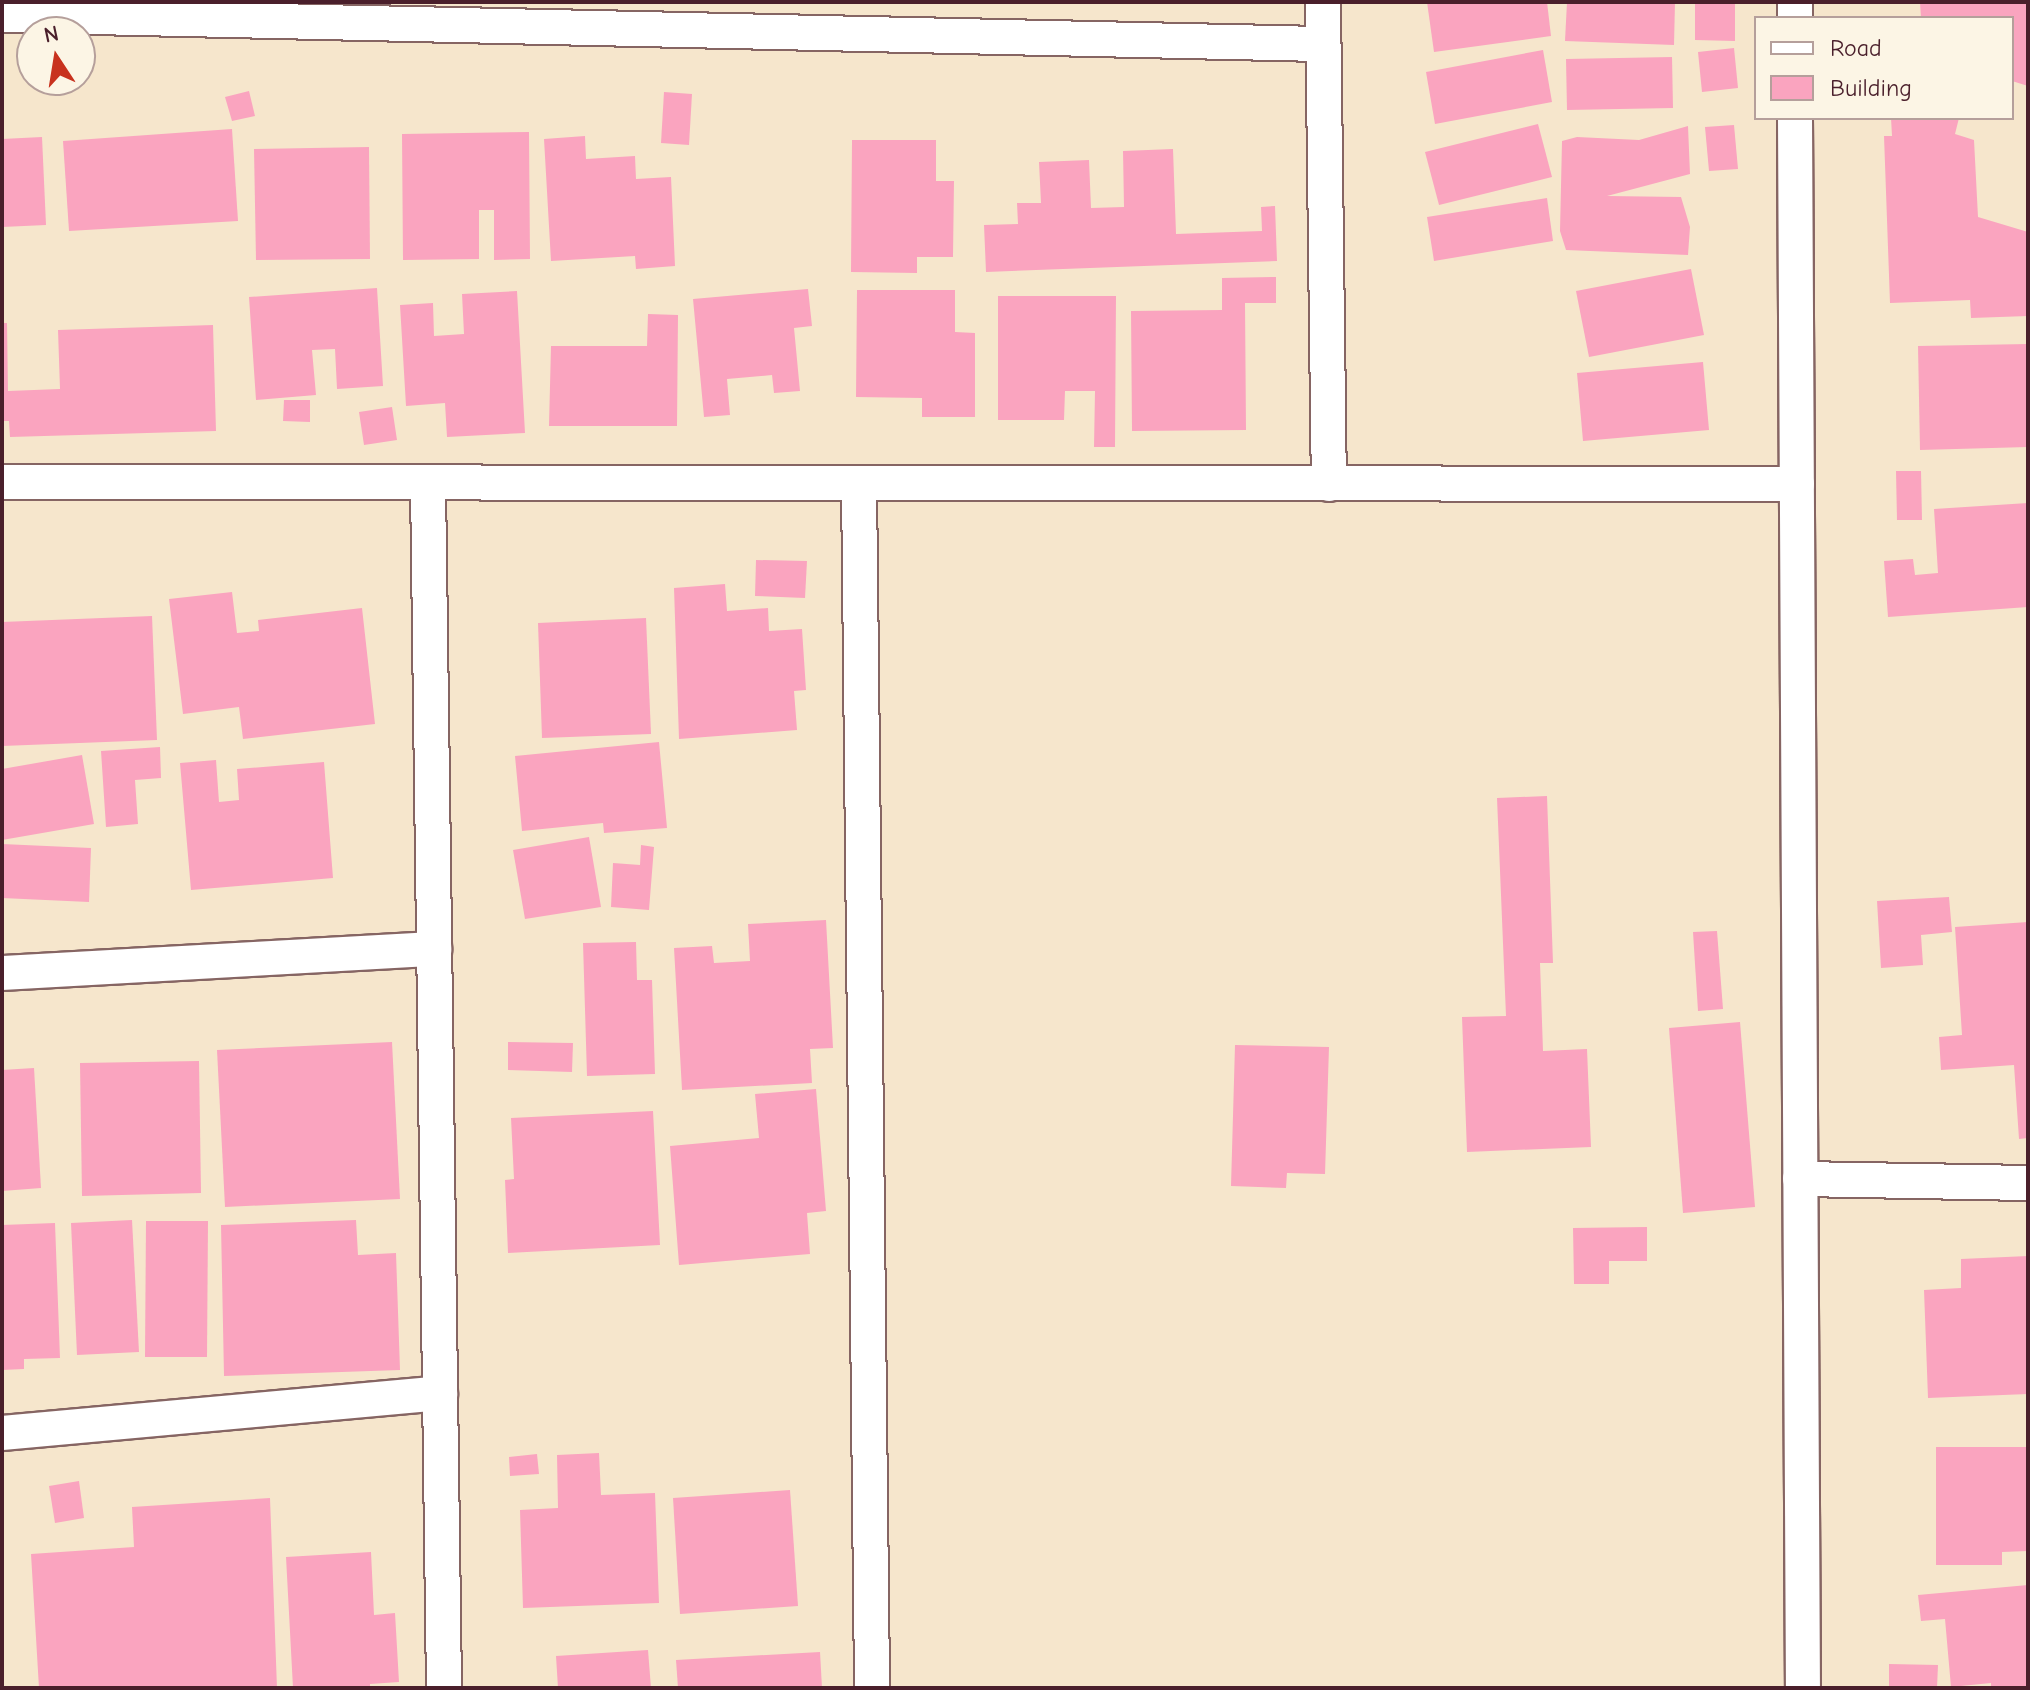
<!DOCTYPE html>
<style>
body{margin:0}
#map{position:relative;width:2030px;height:1690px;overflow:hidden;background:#f6e6cc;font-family:"Comic Neue",sans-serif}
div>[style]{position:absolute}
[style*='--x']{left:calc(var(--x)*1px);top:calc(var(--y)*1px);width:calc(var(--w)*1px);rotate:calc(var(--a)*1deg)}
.building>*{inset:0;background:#faa4bf}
.roads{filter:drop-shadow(2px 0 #866563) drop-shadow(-2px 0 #866563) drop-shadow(0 2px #866563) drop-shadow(0 -2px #866563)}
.street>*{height:34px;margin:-17px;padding:0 17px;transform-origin:17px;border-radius:17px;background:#fff}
span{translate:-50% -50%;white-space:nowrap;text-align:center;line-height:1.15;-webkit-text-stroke:8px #fcf5e5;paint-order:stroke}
.frame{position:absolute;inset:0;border:4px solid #4a1f2b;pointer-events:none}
.legend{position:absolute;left:1754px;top:16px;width:260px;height:104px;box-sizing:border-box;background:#fcf5e5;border:2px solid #b59f9b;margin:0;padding:10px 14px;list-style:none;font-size:24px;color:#4a1f2b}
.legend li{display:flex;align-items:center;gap:16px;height:40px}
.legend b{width:40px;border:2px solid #b59f9b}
.north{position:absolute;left:16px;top:16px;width:80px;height:80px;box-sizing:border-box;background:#fcf5e5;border:2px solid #b59f9b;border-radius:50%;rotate:348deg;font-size:22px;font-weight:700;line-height:32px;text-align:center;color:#4a1f2b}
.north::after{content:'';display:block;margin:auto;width:28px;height:36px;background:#c8321e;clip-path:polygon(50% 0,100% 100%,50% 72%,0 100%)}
</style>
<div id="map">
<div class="building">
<i style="clip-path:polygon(1427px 2px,1547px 2px,1551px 36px,1434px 52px)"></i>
<i style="clip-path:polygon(1567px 2px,1675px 2px,1674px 45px,1565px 41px)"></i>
<i style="clip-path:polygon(1695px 2px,1735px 2px,1735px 41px,1695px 40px)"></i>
<i style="clip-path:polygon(1920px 2px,2028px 2px,2028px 86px,2012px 81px,2012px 18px,1921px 18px)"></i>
<i style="clip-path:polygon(1734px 48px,1738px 88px,1702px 92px,1698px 52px)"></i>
<i style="clip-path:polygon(1543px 50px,1552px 102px,1435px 124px,1426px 72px)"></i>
<i style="clip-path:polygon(1672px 57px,1673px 108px,1567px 110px,1566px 59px)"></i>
<i style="clip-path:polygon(249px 91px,255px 116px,232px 121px,225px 97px)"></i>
<i style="clip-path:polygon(664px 92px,692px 94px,689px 145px,661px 143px)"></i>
<i style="clip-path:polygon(1891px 118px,1959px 118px,1955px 134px,1974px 140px,1978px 217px,2028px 232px,2028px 316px,1971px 318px,1970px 300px,1890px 303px,1884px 136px,1892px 136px)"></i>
<i style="clip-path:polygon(1538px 124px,1552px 177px,1439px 205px,1425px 152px)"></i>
<i style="clip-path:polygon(1734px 125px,1738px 169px,1709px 171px,1705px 127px)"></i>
<i style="clip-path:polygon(1688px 126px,1690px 174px,1607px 196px,1681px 197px,1690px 227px,1688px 255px,1566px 250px,1560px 231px,1562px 141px,1577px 137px,1639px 140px)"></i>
<i style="clip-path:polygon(232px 129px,238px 221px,69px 231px,63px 141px)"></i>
<i style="clip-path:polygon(529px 132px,530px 259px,494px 260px,494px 210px,479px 210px,479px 259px,403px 260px,402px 134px)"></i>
<i style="clip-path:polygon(585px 136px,586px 159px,635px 156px,636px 179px,671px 177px,675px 266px,636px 269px,635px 256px,551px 261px,544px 139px)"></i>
<i style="clip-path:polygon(42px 137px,46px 225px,2px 227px,2px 139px)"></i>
<i style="clip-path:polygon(852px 140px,936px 140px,936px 181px,954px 181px,953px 257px,917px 257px,917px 273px,851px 272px)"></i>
<i style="clip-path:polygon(369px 147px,370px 259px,256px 260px,254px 149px)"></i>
<i style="clip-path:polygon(1173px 149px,1176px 234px,1262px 231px,1261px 207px,1275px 206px,1277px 261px,986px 272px,984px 225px,1018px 224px,1017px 203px,1041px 203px,1039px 162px,1089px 160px,1091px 208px,1124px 207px,1123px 151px)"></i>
<i style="clip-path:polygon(1547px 198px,1553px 241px,1434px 261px,1427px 217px)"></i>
<i style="clip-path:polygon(1691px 269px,1704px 335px,1589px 357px,1576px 291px)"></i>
<i style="clip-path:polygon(1276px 277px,1276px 303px,1245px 303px,1246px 430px,1132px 431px,1131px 311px,1222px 310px,1222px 278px)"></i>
<i style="clip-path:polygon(377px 288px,383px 386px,337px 389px,335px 349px,312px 350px,316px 395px,256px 400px,249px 297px)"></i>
<i style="clip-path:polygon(808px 289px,812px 326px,794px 328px,800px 391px,774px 393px,772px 375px,727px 379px,730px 415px,704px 417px,693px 299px)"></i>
<i style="clip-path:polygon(857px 290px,955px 290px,955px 332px,975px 333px,975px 417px,922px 417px,922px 398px,856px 397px)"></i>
<i style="clip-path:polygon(517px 291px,525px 433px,447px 437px,445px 403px,406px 406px,400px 305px,433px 303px,434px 336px,464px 334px,462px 294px)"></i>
<i style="clip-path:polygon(998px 296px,1116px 296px,1115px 447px,1094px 447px,1095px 391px,1065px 391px,1064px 420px,998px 420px)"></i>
<i style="clip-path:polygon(648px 314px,678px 315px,677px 426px,549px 426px,551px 346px,647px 346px)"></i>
<i style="clip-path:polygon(2px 323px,7px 323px,8px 391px,60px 389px,58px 330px,213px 325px,216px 431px,10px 437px,9px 421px,2px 421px)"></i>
<i style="clip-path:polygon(2028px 344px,2028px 447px,1920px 450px,1918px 346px)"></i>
<i style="clip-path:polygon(1703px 362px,1709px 430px,1583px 441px,1577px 373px)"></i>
<i style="clip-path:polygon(284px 400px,310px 400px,310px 422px,283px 421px)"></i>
<i style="clip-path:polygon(392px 407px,397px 440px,364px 445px,359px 412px)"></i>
<i style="clip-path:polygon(1896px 471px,1921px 471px,1922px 520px,1897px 520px)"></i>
<i style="clip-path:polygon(2028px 503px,2028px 607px,1888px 617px,1884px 561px,1913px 559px,1915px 575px,1938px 573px,1934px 509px)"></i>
<i style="clip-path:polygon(756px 560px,807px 561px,805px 598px,755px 596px)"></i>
<i style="clip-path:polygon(725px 584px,727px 611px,768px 608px,769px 631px,802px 629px,806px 690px,794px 691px,797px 730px,679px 739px,674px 588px)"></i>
<i style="clip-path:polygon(232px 592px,237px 633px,259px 631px,258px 620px,362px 608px,375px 724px,243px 739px,239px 707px,183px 714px,169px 599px)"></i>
<i style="clip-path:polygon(152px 616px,157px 740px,2px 746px,2px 622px)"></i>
<i style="clip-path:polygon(646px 618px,651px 734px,542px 738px,538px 623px)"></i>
<i style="clip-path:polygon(659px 742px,667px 828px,604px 833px,603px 823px,522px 831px,515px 756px)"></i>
<i style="clip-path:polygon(160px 747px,161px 778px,135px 780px,138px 824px,106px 827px,101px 751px)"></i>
<i style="clip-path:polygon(82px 755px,94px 824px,2px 840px,2px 769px)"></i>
<i style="clip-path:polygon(216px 760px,219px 802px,239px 800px,237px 769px,324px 762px,333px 878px,191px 890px,180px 763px)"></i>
<i style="clip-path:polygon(1547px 796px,1553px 963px,1540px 963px,1543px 1051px,1587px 1049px,1591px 1147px,1467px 1152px,1462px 1017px,1506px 1016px,1497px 798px)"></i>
<i style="clip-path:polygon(589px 837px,601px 907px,525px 919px,513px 850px)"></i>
<i style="clip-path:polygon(2px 844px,91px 848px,89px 902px,2px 898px)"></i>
<i style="clip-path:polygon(641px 845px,654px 847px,649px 910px,611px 907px,613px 863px,640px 865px)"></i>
<i style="clip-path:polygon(1949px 897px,1952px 932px,1921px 935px,1923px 965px,1881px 968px,1877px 901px)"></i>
<i style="clip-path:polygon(826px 920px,833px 1048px,810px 1049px,812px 1083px,682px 1090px,674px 948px,712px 946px,714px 963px,750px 961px,748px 924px)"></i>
<i style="clip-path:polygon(2028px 922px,2028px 1138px,2019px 1139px,2014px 1065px,1941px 1070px,1939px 1037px,1962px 1035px,1955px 927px)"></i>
<i style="clip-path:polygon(1717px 931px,1723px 1009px,1698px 1011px,1693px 932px)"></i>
<i style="clip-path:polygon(636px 942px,637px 980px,652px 980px,655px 1074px,587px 1076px,583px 943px)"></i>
<i style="clip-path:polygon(1740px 1022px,1755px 1207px,1683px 1213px,1669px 1028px)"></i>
<i style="clip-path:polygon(392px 1042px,400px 1199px,225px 1207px,217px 1050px)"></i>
<i style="clip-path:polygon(508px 1042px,573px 1043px,572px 1072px,508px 1070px)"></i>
<i style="clip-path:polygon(1235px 1045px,1329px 1047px,1325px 1174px,1287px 1173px,1286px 1188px,1231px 1186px)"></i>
<i style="clip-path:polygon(199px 1061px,201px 1193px,82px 1196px,80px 1063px)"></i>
<i style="clip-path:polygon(34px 1068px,41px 1188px,2px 1191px,2px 1070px)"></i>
<i style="clip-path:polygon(816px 1089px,826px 1211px,807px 1213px,810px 1254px,679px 1265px,670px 1146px,759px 1138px,755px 1094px)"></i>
<i style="clip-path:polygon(653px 1111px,660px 1245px,508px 1253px,505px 1180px,514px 1179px,511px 1118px)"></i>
<i style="clip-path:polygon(132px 1220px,139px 1352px,77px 1355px,71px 1223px)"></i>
<i style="clip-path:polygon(356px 1220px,358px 1255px,396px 1253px,400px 1370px,224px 1376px,221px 1225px)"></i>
<i style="clip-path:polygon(146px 1221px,208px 1221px,207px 1357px,145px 1357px)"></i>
<i style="clip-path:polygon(55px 1223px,60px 1358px,24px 1359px,24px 1369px,2px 1370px,2px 1225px)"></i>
<i style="clip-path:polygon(1647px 1227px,1647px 1261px,1609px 1261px,1609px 1284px,1574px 1284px,1573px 1228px)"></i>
<i style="clip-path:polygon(2028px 1256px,2028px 1394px,1928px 1398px,1924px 1290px,1961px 1288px,1961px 1259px)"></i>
<i style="clip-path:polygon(1936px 1447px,2028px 1447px,2028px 1551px,2002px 1552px,2002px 1565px,1936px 1565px)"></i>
<i style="clip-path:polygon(599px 1453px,601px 1495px,655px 1493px,659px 1603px,523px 1608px,520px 1510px,558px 1508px,557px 1455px)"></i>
<i style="clip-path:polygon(537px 1454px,539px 1474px,510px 1476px,509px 1457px)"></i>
<i style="clip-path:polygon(79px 1481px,84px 1518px,55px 1523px,49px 1486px)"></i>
<i style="clip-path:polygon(790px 1490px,798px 1606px,680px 1614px,673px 1498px)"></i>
<i style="clip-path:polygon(270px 1498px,277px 1688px,39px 1688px,31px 1554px,134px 1547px,132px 1507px)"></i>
<i style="clip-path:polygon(371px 1552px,374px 1615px,395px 1613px,399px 1682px,370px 1684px,370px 1688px,293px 1688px,286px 1557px)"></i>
<i style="clip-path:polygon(2028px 1585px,2028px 1688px,1991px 1688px,1991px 1683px,1951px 1687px,1945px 1619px,1921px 1621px,1918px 1595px)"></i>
<i style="clip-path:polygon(648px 1650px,651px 1688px,558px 1688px,556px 1656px)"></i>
<i style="clip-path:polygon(820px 1652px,822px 1688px,678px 1688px,676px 1660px)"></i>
<i style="clip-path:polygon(1889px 1664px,1938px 1665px,1937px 1688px,1889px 1688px)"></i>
</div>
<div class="roads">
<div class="street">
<i style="--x:1323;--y:2;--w:482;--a:89.3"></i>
<i style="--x:1795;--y:2;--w:16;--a:90"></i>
<i style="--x:2;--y:15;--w:1321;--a:1.26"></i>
<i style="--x:1795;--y:118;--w:1570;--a:89.71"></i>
<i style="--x:2;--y:482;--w:1795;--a:0.06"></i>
<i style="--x:428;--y:483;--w:1205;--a:89.24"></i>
<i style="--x:859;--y:483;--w:1205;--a:89.38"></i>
<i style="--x:2;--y:973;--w:433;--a:-3.2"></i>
<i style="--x:1800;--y:1179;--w:228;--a:1"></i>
<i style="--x:2;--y:1433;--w:440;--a:-5.2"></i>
</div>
</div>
<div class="frame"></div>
<ul class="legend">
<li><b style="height:10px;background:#fff"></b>Road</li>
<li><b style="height:22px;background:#faa4bf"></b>Building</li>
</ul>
<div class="north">N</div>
</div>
